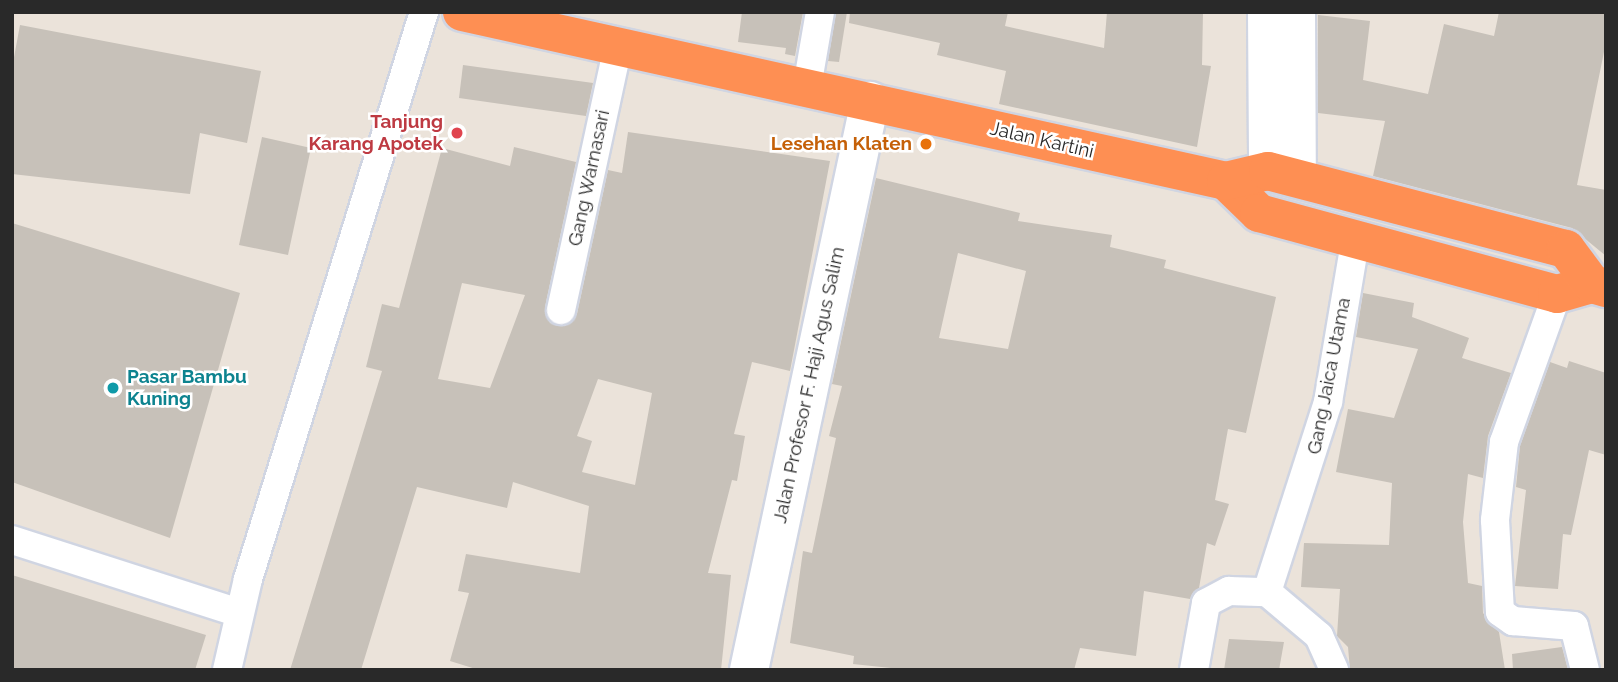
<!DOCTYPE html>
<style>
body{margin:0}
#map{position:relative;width:1618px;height:682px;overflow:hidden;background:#ebe3da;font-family:Raleway,sans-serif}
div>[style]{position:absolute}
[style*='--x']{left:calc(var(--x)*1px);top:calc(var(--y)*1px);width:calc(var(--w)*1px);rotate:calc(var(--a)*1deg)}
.building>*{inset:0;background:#c7c1b9}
.roads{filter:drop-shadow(2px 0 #d0d5e2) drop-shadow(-2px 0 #d0d5e2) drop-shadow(0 2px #d0d5e2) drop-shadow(0 -2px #d0d5e2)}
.street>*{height:28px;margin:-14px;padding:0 14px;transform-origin:14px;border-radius:14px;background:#fff}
.secondary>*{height:38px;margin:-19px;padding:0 19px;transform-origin:19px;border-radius:19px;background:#fff}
.highway>*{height:38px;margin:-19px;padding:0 19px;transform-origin:19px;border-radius:19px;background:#fe8f53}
.dots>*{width:19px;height:19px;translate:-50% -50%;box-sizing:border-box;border:4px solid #fff;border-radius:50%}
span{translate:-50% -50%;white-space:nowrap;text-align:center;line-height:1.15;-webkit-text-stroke:5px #fff;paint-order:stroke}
.health-label{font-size:19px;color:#be3a42;font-weight:700}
.right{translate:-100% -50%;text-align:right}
.street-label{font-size:19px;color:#292929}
.food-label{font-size:19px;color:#c56008;font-weight:700}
.culture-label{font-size:19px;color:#0d838f;font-weight:700}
.left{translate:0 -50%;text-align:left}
.frame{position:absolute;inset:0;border:14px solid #292929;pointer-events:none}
</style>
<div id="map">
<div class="building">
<i style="clip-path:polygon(742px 12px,803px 12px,795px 56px,785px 54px,786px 48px,738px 42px)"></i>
<i style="clip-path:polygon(836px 12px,847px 12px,839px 62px,828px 61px)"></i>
<i style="clip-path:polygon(850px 12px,1008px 12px,1005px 26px,1104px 48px,1107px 12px,1203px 12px,1202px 65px,1211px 66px,1197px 147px,999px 104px,1006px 71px,937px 55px,940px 43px,849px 23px)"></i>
<i style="clip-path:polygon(1499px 12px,1606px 12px,1606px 42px,1577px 185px,1606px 190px,1606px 256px,1572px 228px,1373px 176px,1385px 121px,1318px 113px,1318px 15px,1370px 21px,1363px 80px,1428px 94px,1444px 24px,1494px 36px)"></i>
<i style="clip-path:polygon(20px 25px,261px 71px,247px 143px,200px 133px,190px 194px,12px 174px,12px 68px)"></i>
<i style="clip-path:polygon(463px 65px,593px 83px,586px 116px,459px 98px)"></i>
<i style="clip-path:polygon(evenodd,628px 132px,830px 161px,790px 371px,752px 362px,734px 434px,745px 436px,737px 481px,732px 480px,708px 573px,731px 575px,721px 670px,479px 670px,450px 661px,469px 593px,458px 591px,466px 554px,580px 573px,589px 506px,513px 482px,507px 508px,417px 487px,361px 670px,290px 670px,382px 371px,366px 367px,382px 304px,399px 308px,442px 148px,510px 166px,514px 147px,576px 162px,545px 307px,550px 323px,565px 326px,577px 314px,608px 170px,622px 173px,628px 132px,462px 283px,525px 295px,490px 388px,438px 379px,462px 283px,628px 132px,598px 379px,652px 393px,635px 485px,582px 472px,592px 441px,577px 436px,598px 379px)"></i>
<i style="clip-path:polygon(262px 137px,311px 148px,288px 255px,239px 245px)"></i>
<i style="clip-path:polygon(evenodd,876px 178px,1020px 213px,1018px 221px,1112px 235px,1110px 247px,1166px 260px,1164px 268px,1276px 297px,1246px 433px,1228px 429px,1215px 500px,1229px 504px,1215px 546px,1207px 543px,1199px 588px,1190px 599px,1144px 591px,1136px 656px,1080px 648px,1074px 670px,910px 670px,853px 664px,854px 656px,790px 643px,803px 551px,812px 553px,836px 438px,829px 436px,842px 386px,832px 384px,876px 178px,958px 253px,1026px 271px,1008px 349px,939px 338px,958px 253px)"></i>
<i style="clip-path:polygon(12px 223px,240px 293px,170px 538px,12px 482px)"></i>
<i style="clip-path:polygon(1363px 293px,1414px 303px,1412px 317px,1469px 338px,1462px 358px,1511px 373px,1488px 436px,1483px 478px,1468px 474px,1463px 522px,1468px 583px,1482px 586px,1483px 613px,1499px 632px,1505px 670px,1350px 670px,1348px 647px,1337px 636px,1340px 589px,1301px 587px,1304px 543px,1389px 545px,1392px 483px,1336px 472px,1348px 409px,1394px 418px,1418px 349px,1356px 337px)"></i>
<i style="clip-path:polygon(1569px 361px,1606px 373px,1606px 455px,1589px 450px,1571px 535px,1563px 534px,1558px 589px,1515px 586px,1526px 490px,1516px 487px,1520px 446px,1550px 362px,1567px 368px)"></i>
<i style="clip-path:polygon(12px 575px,206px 635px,195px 670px,12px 670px)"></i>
<i style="clip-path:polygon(1229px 639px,1284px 642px,1279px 670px,1224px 670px)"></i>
<i style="clip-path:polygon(1562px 647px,1568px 670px,1513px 670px,1512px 654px)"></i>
</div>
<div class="roads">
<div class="street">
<i style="--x:807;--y:87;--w:76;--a:-80.2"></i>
<i style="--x:1557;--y:294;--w:157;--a:109.7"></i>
<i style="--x:1504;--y:442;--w:79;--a:96.6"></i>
<i style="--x:1495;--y:520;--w:92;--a:86.9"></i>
<i style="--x:1500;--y:612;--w:16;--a:35"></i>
<i style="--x:1513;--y:621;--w:61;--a:4.7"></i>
<i style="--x:1574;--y:626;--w:45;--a:76"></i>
<i style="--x:561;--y:310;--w:270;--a:-77.8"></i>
<i style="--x:12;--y:540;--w:238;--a:17.8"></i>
<i style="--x:1267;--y:592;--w:200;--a:-72.2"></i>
<i style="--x:1328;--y:402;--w:167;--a:-80.4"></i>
<i style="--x:227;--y:670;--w:93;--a:-77"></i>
<i style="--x:248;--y:579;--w:594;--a:-72.76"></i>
<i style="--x:1194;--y:670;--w:68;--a:-79.8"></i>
<i style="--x:1206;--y:603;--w:26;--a:-28"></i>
<i style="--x:1229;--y:591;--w:38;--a:2"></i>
<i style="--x:1267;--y:592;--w:68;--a:40.2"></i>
<i style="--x:1319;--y:636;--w:37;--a:66"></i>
</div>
<div class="secondary">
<i style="--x:1267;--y:12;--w:159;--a:89.6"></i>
<i style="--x:1296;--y:12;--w:166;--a:89.7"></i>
<i style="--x:749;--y:670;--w:582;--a:-77.99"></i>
</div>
<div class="highway">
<i style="--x:462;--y:12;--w:782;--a:12.47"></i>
<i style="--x:1226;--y:181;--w:46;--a:44.1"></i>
<i style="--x:1259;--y:213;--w:309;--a:15.2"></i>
<i style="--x:1557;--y:294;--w:36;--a:-16"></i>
<i style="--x:1592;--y:284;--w:15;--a:16"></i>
<i style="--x:1226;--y:181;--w:43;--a:-13.4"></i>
<i style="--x:1268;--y:171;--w:308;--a:14.7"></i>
<i style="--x:1566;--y:249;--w:44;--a:53.4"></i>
</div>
</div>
<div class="dots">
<i style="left:457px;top:133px;background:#e0444e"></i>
<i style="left:926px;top:144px;background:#e8710a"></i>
<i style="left:113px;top:388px;background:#0f9aa8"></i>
</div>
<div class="health-label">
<span class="right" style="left:443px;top:133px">Tanjung<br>Karang Apotek</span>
</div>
<div class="street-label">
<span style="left:1042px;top:140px;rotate:13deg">Jalan Kartini</span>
<span style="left:589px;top:178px;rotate:-78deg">Gang Warnasari</span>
<span style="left:1329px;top:376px;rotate:-79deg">Gang Jaica Utama</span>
<span style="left:809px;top:385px;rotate:-78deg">Jalan Profesor F. Haji Agus Salim</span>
</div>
<div class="food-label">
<span class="right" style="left:912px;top:144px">Lesehan Klaten</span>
</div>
<div class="culture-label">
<span class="left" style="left:127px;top:388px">Pasar Bambu<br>Kuning</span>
</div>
<div class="frame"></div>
</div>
